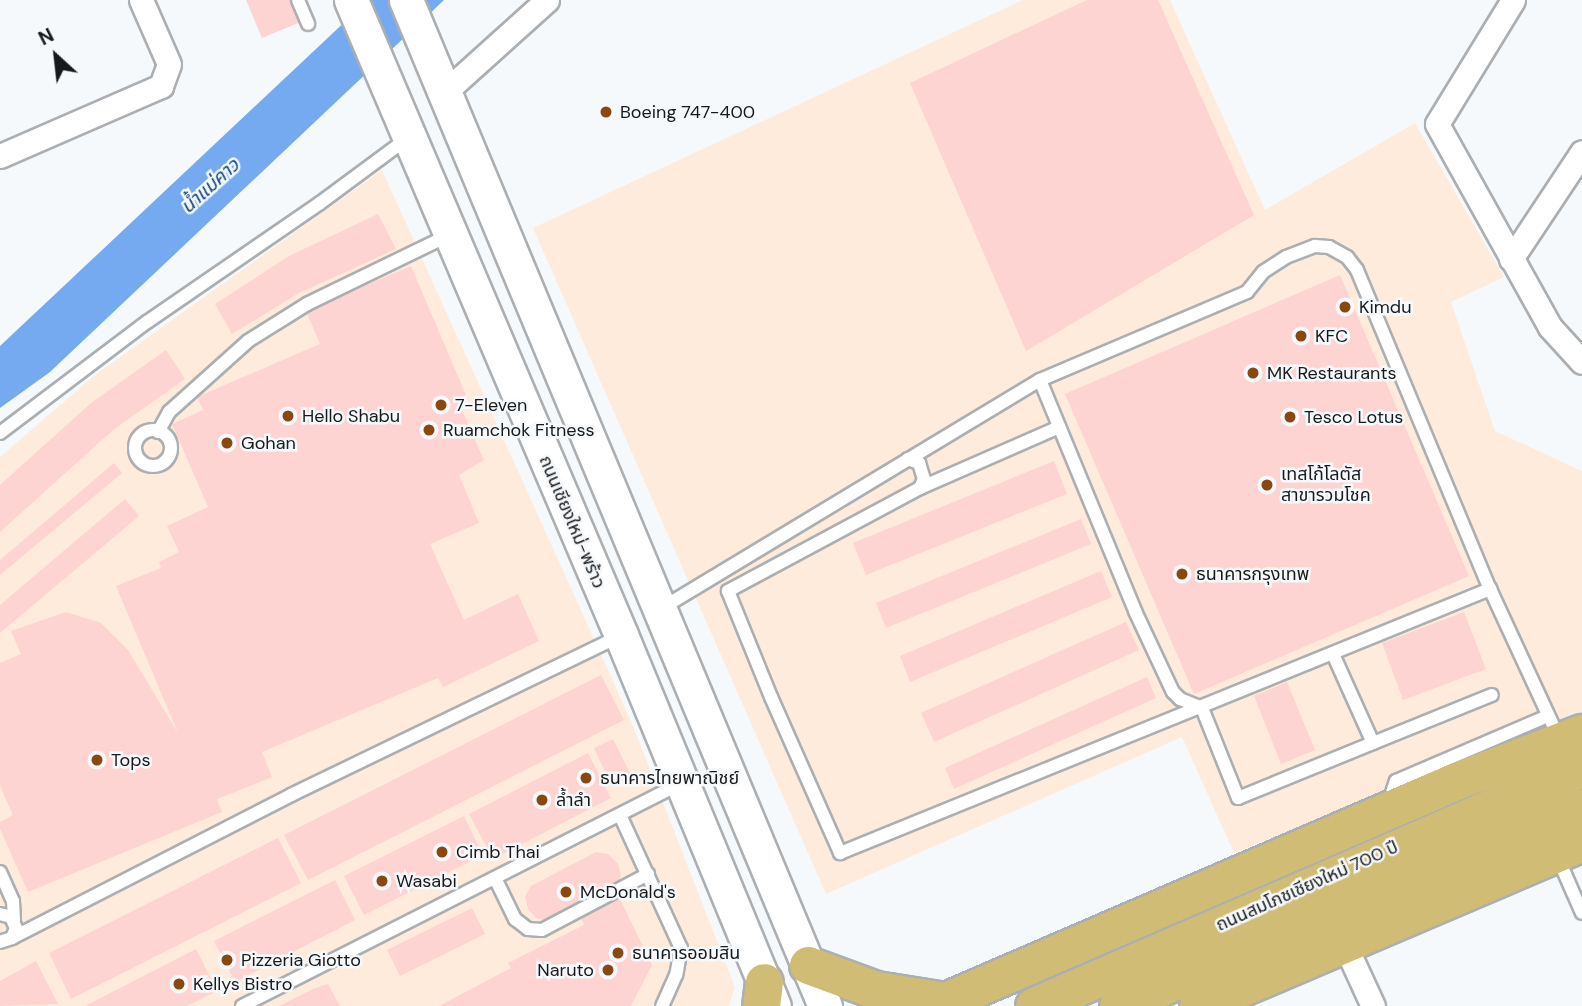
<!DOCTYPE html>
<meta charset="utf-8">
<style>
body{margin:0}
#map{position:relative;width:1582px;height:1006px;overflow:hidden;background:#f6f9fc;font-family:"DM Sans","Noto Sans Thai",sans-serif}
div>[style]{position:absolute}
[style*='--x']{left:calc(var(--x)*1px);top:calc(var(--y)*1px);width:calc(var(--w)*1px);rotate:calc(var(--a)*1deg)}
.commercial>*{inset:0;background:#feebdb}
.water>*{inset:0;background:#75aaf0}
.building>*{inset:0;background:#fdd4d2}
.roads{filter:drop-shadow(2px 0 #acafb1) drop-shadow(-2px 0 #acafb1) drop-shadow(0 2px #acafb1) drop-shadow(0 -2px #acafb1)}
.service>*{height:12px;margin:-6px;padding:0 6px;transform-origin:6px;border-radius:6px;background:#fff}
.service>.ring{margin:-6px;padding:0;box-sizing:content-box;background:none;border:12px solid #fff;border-radius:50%}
.minor>*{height:23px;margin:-11.5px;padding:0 11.5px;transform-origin:11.5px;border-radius:11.5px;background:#fff}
.secondary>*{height:33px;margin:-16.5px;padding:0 16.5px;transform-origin:16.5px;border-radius:16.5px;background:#fff}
.primary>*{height:37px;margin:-18.5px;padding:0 18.5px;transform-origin:18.5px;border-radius:18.5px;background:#d0bc74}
.dots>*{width:19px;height:19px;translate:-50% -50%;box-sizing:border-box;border:4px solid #f6f9fc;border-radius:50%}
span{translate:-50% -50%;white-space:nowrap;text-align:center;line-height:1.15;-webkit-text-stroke:5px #f6f9fc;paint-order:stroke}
.poi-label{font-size:18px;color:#18191a}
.left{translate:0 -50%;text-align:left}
.right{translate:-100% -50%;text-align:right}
.street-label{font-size:18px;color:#18191a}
.water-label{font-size:19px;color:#0a417f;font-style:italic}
.north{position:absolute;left:21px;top:21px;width:70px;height:70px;-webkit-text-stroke:5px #f6f9fc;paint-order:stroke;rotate:333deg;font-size:19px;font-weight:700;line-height:28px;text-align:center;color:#18191a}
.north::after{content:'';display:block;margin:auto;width:24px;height:32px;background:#18191a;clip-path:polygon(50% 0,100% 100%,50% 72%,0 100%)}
</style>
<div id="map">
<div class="commercial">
<i style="clip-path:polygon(1023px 0,1170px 0,1265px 210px,1415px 123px,1504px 277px,1451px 302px,1495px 431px,1582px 471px,1582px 713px,1234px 853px,1182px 737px,826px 894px,533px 228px)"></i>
<i style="clip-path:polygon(382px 170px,631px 721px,735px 987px,729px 1006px,0 1006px,0 457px,95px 375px)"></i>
</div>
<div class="water">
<i style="clip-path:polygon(368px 0,444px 0,50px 372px,0 408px,0 346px)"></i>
</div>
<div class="building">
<i style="clip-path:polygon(246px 0,295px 0,303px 21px,262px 38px)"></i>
<i style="clip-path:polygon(1087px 0,1158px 0,1254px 215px,1026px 351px,910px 83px)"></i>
<i style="clip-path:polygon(378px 214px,396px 249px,299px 293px,232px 334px,215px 304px,289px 256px)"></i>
<i style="clip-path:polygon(411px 266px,466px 395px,457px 399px,484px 460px,459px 475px,479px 523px,430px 544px,464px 620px,518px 594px,539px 641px,443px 687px,438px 678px,262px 752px,272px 777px,217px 799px,222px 812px,28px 892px,0 829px,0 822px,13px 815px,0 786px,0 663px,21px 654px,11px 631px,66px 612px,101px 623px,128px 650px,178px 733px,116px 586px,161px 568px,159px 562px,179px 552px,167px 526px,208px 507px,172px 424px,203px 410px,197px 397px,320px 344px,306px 311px)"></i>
<i style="clip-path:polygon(1340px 275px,1469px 576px,1194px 694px,1065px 394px)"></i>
<i style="clip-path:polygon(166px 350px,185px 379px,113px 430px,0 532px,0 485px,91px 403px)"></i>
<i style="clip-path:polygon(1054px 461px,1067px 494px,866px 575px,853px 543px)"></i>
<i style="clip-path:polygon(114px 463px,122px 473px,0 575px,0 560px)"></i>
<i style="clip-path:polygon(125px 499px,139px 516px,0 633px,0 605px)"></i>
<i style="clip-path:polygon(1081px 519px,1091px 544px,886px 628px,876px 603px)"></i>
<i style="clip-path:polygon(1101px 571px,1112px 597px,910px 682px,900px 656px)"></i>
<i style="clip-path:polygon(1464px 612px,1486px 669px,1403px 700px,1382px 643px)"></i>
<i style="clip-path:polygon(1126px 622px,1139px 650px,934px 742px,921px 713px)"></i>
<i style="clip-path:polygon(601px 675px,624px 720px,308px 880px,284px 835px)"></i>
<i style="clip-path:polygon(1147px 677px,1156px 698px,954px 789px,945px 768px)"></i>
<i style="clip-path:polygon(1287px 682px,1315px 750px,1281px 764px,1254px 696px)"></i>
<i style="clip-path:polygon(613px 739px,630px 773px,610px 783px,594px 748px)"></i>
<i style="clip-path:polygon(588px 753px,611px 798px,493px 859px,469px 814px)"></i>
<i style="clip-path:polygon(464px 816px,483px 855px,364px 915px,344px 876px)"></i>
<i style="clip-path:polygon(278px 838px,301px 883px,71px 999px,49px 953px)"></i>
<i style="clip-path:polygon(596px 852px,608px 854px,618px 864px,621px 875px,618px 884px,548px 921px,536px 918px,528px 909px,525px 897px,531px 886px)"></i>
<i style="clip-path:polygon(335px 880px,355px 920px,235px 982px,214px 941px)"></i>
<i style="clip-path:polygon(619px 897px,652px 965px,631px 1006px,439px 1006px,511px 968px,508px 963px,584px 925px,580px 916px)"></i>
<i style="clip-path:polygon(472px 908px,485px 934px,400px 976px,387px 950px)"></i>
<i style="clip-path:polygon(196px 949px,217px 991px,187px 1006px,85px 1006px)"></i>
<i style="clip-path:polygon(36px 961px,58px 1004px,0 1006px,0 981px)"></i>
<i style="clip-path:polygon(328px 984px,340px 1006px,279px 1006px,313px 989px)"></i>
</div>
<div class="roads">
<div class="service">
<i style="--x:298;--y:0;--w:26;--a:67"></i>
<i style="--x:1040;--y:380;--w:250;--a:67.6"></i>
<i style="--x:1135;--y:611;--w:89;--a:64.9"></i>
<i style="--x:1173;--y:692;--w:10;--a:45"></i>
<i style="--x:1180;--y:699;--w:24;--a:22"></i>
<i class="ring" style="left:135px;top:430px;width:24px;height:24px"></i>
<i style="--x:158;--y:432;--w:23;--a:-61"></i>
<i style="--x:169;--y:412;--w:106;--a:-41.9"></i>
<i style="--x:248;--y:341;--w:70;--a:-32.1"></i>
<i style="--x:307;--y:304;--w:158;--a:-25.9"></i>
<i style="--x:0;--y:433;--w:184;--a:-37.1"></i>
<i style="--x:147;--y:322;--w:210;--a:-34.5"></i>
<i style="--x:320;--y:203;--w:109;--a:-36.5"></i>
<i style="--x:908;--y:459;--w:12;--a:20"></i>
<i style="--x:919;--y:463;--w:17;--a:73"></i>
<i style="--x:924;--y:479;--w:10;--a:114"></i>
<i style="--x:920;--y:488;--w:218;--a:151.8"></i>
<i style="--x:728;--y:591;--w:114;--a:67.9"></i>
<i style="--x:771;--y:697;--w:171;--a:66.1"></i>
<i style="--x:840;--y:853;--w:702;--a:-22.1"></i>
<i style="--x:920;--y:488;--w:152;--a:-23.7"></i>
<i style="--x:662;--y:608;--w:441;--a:-31.1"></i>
<i style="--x:1040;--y:380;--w:225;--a:-23"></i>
<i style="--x:1247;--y:292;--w:26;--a:-51"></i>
<i style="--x:1263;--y:272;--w:27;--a:-33"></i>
<i style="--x:1286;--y:257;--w:31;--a:-21"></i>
<i style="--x:1315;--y:246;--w:14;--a:4"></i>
<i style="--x:1329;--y:247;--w:21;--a:29"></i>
<i style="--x:1347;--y:257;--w:16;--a:52"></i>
<i style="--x:1357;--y:270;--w:346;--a:67.4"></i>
<i style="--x:1490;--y:589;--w:164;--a:65.2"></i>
<i style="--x:1202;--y:708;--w:97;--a:68.2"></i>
<i style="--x:1238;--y:798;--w:146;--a:-22.2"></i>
<i style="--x:1373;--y:743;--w:98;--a:-114.2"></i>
<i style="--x:1373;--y:743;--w:128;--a:-22"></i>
<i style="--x:1389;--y:802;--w:22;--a:-72"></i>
<i style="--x:1396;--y:781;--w:165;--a:-23.2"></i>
<i style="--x:620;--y:815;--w:146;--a:65.4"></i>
<i style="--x:681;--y:948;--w:27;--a:100"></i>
<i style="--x:676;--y:975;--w:34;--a:114"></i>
<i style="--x:1557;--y:856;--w:62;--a:66.3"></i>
<i style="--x:0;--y:872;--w:32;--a:66"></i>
<i style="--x:13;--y:901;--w:19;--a:87"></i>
<i style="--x:495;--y:878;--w:46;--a:64"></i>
<i style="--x:515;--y:919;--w:16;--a:38"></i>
<i style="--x:528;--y:929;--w:14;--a:4"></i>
<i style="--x:542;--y:930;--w:120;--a:-27.8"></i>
<i style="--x:0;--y:914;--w:11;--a:15"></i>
<i style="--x:11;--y:917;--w:12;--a:66"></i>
<i style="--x:16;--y:928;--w:11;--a:112"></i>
<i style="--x:12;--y:938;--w:13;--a:162"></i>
<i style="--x:12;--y:938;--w:314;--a:-27.1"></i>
<i style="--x:291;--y:795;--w:365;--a:-25.8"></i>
<i style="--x:242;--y:1006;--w:493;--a:-26.9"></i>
</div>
<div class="minor">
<i style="--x:1513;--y:0;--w:145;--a:121.5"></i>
<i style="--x:1437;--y:124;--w:232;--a:60.9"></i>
<i style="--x:1550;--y:327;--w:47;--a:47.6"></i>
<i style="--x:446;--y:91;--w:136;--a:-42"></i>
<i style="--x:0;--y:156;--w:176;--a:-23.5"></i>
<i style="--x:161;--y:86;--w:23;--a:-70"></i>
<i style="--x:169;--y:64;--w:70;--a:-113.6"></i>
<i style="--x:1511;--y:259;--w:128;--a:-56.4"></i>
<i style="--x:1344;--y:943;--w:69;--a:65.3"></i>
</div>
<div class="secondary">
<i style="--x:351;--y:0;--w:690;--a:66.96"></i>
<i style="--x:621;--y:635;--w:401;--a:67.6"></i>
<i style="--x:406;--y:0;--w:1090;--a:67.39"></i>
</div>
<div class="primary">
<i style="--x:808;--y:965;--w:72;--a:20.2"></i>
<i style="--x:876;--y:990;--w:70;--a:9.1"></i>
<i style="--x:761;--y:1006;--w:24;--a:-83"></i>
<i style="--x:934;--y:1006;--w:568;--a:-23.32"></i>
<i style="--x:1456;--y:781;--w:135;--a:-20.9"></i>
<i style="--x:1034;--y:1006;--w:597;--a:-23.48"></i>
<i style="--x:1118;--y:1006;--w:379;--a:-23.7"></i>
<i style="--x:1465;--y:854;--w:126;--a:-21.5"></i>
<i style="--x:1198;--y:1006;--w:418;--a:-23.1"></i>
</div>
</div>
<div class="dots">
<i style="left:606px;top:112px;background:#884810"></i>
<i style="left:1345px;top:307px;background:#884810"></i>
<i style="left:1301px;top:336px;background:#884810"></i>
<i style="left:1253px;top:373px;background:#884810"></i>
<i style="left:441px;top:405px;background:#884810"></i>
<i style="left:288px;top:416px;background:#884810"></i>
<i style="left:1290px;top:417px;background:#884810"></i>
<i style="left:429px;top:430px;background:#884810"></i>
<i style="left:227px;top:443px;background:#884810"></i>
<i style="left:1267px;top:485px;background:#884810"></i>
<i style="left:1182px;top:574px;background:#884810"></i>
<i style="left:97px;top:760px;background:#884810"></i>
<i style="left:586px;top:778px;background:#884810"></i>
<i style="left:542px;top:800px;background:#884810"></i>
<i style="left:442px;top:852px;background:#884810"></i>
<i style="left:382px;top:881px;background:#884810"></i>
<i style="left:566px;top:892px;background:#884810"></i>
<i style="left:618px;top:953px;background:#884810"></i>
<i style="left:227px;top:960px;background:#884810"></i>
<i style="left:608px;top:970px;background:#884810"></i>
<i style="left:179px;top:984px;background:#884810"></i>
</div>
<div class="poi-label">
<span class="left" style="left:620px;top:112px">Boeing 747-400</span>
<span class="left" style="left:1359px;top:307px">Kimdu</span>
<span class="left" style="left:1315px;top:336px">KFC</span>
<span class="left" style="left:1267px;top:373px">MK Restaurants</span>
<span class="left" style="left:455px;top:405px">7-Eleven</span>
<span class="left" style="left:302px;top:416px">Hello Shabu</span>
<span class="left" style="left:1304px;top:417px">Tesco Lotus</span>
<span class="left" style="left:443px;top:430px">Ruamchok Fitness</span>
<span class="left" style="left:241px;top:443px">Gohan</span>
<span class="left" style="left:1281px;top:485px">เทสโก้โลตัส<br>สาขารวมโชค</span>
<span class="left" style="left:1196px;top:574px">ธนาคารกรุงเทพ</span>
<span class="left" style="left:111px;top:760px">Tops</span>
<span class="left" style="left:600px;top:778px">ธนาคารไทยพาณิชย์</span>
<span class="left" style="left:556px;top:800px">ล้ำลำ</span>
<span class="left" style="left:456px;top:852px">Cimb Thai</span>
<span class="left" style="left:396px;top:881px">Wasabi</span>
<span class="left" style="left:580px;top:892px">McDonald's</span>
<span class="left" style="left:632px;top:953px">ธนาคารออมสิน</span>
<span class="left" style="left:241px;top:960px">Pizzeria Giotto</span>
<span class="right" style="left:594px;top:970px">Naruto</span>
<span class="left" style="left:193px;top:984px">Kellys Bistro</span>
</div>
<div class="street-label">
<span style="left:572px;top:522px;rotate:67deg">ถนนเชียงใหม่-พร้าว</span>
<span style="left:1307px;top:886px;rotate:-24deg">ถนนสมโภชเชียงใหม่ 700 ปี</span>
</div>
<div class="water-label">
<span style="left:210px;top:186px;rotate:-42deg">น้ำแม่คาว</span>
</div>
<div class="north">N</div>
</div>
